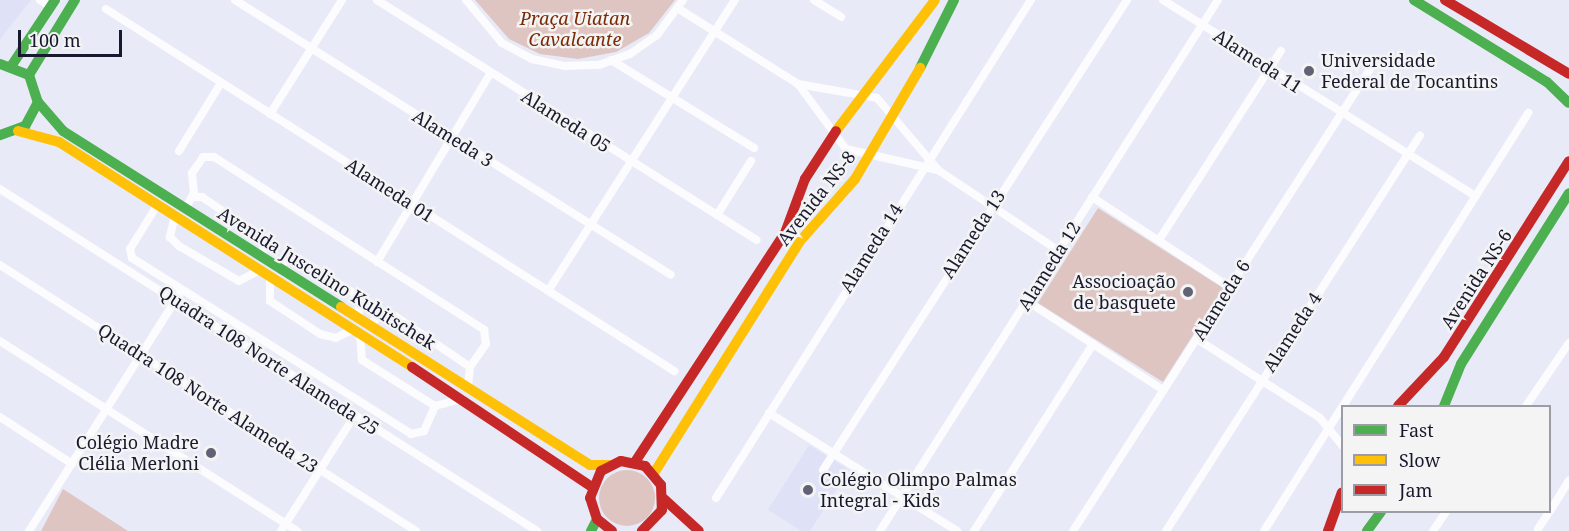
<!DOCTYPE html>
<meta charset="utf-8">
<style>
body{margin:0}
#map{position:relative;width:1569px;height:531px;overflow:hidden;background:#e8eaf7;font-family:"Noto Serif",serif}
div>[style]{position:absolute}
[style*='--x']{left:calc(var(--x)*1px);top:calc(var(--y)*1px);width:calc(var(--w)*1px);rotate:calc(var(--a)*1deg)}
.built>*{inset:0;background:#dfe1f6}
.green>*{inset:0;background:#dfc5c2}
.round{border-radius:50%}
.street>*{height:8px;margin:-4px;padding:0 4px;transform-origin:4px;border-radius:4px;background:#fcfcfe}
.fast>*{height:10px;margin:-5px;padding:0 5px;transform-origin:5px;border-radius:5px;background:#4caf50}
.slow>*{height:10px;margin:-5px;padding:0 5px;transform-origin:5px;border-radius:5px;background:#ffc107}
.jam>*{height:10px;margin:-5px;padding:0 5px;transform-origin:5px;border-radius:5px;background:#c62828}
.dots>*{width:16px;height:16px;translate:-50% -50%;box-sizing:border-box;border:3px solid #f4f4f4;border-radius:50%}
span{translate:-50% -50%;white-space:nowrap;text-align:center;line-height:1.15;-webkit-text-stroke:5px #f4f4f4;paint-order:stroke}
.park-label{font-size:18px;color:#7a2a07;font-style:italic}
.street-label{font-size:18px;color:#18192f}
.poi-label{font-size:18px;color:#18192f}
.left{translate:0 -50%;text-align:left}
.right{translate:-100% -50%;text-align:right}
.legend{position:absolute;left:1341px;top:405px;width:210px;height:108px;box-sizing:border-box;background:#f4f4f4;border:2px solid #9c9ca5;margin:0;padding:8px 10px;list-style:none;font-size:18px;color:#18192f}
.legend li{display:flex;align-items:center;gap:12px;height:30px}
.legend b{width:30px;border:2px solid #9c9ca5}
.scale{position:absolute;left:18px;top:30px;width:104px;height:27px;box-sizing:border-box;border:3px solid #18192f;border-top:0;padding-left:8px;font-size:18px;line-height:21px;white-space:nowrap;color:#18192f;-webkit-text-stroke:4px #f4f4f4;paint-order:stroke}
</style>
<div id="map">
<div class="built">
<i style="clip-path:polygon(0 0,31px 0,0 39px)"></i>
<i style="clip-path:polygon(809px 445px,849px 470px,810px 531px,802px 531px,768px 510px)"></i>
</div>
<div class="green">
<i style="clip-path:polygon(475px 0,675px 0,649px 33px,616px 52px,578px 59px,540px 54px,509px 39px)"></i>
<i style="clip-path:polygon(1098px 208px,1223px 288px,1163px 382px,1038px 303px)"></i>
<i class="round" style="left:599px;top:470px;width:56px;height:56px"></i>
<i style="clip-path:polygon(63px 489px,128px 531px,41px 531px)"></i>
</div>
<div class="street">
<i style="--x:40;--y:0;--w:13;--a:32"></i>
<i style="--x:235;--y:0;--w:515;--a:32.24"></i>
<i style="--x:377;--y:0;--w:449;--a:32.3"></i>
<i style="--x:466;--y:0;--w:56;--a:50.1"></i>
<i style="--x:502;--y:43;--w:34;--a:28"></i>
<i style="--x:532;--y:59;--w:34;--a:12"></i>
<i style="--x:565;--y:66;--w:34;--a:-2"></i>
<i style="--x:599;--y:65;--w:33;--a:-20"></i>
<i style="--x:630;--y:54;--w:33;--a:-35"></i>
<i style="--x:657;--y:35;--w:44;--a:-53.4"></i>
<i style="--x:814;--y:0;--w:32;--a:32"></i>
<i style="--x:1163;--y:0;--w:369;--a:32.1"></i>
<i style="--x:106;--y:9;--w:674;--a:32.51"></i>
<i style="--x:679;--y:9;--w:141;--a:32.2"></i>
<i style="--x:798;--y:84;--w:80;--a:10"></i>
<i style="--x:877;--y:98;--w:94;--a:49.7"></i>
<i style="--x:938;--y:170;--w:146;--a:33.8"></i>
<i style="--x:611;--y:60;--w:168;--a:31.6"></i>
<i style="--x:798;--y:84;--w:81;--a:53.6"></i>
<i style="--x:846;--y:149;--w:94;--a:12.9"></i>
<i style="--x:270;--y:114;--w:135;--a:-57.7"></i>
<i style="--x:179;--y:151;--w:80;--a:-58.3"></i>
<i style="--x:0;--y:189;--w:637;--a:32.49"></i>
<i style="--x:193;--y:197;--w:9;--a:0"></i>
<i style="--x:202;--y:197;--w:75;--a:34.1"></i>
<i style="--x:264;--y:239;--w:18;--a:96"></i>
<i style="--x:1092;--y:197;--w:163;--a:33.2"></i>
<i style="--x:158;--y:204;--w:53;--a:121.9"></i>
<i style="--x:130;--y:249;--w:9;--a:77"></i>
<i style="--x:132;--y:258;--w:330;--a:32.2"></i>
<i style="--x:411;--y:434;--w:13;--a:-13"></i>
<i style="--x:424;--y:431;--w:27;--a:-66"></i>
<i style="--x:185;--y:209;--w:18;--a:-61"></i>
<i style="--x:194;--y:193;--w:20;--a:-96"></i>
<i style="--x:192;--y:173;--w:19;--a:-55"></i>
<i style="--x:203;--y:157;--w:11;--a:0"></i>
<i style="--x:214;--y:157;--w:321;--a:32.6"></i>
<i style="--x:484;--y:330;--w:14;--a:82"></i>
<i style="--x:486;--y:344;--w:28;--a:125"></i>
<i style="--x:470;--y:367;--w:20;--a:96"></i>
<i style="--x:175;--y:215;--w:23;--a:103"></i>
<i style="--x:170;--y:237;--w:13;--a:45"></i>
<i style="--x:179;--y:246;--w:69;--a:30.3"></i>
<i style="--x:239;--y:281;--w:24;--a:-28"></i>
<i style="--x:717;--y:215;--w:64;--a:-57.8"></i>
<i style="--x:1159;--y:240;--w:225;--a:-57.2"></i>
<i style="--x:377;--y:262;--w:219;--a:-59"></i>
<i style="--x:0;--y:265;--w:494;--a:32.6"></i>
<i style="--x:277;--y:267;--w:15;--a:-37"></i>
<i style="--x:289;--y:258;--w:10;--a:6"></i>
<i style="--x:299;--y:259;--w:72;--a:31.9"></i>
<i style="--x:360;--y:297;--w:21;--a:95"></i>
<i style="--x:270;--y:276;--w:25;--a:90"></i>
<i style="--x:270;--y:301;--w:60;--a:33.4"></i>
<i style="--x:320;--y:334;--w:16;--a:14"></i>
<i style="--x:336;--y:338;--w:20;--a:-27"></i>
<i style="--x:548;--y:291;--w:346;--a:-57.3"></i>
<i style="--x:1027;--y:301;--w:163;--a:33.2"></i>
<i style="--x:370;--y:325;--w:14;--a:-45"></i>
<i style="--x:380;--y:315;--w:15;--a:4"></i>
<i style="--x:395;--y:316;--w:91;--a:34.2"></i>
<i style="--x:360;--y:333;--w:27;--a:86"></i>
<i style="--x:362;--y:360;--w:86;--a:32.2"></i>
<i style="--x:435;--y:406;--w:28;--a:-15"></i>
<i style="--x:1197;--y:339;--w:146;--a:32.7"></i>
<i style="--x:1320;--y:418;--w:35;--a:51"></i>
<i style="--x:0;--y:341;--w:353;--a:32.6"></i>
<i style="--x:1343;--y:406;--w:347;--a:-57.7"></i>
<i style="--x:1526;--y:406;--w:76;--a:-55.7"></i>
<i style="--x:769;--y:413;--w:222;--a:32.1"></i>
<i style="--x:0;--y:417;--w:86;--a:33.1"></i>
<i style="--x:823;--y:470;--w:560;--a:-57.1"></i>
<i style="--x:716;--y:498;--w:589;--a:-57.69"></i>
<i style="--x:1550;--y:511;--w:36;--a:-58"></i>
<i style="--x:1538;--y:529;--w:20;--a:-57"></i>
<i style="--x:29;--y:531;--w:285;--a:-57.6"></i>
<i style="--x:281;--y:531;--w:138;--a:-57.5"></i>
<i style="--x:880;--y:531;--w:629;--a:-57.52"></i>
<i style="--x:974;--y:531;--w:222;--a:-57.5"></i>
<i style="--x:1073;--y:531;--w:549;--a:-57.26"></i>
<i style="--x:1166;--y:531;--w:470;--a:-57.3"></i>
<i style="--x:1264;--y:531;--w:146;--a:-57.8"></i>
<i style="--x:1433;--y:531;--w:23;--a:-56"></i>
</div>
<div class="fast">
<i style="--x:1414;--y:0;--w:156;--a:31.7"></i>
<i style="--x:1547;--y:82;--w:30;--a:44"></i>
<i style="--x:0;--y:64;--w:31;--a:21"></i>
<i style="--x:29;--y:75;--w:28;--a:72"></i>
<i style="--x:38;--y:102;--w:27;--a:118"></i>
<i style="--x:25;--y:126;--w:27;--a:160"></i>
<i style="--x:12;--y:65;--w:78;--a:-56.5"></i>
<i style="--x:920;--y:68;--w:76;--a:-63.4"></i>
<i style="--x:29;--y:75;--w:88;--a:-58.5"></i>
<i style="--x:38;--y:102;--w:38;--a:49"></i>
<i style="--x:63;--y:131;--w:329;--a:32.3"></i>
<i style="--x:1444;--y:406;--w:45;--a:-68"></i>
<i style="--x:1461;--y:364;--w:202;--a:-57.7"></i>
<i style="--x:591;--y:531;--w:13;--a:-63"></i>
<i style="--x:1367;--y:531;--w:24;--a:-54"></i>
</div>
<div class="slow">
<i style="--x:18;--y:131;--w:42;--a:15"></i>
<i style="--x:59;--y:142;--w:419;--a:32.5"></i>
<i style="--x:836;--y:131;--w:164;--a:-52.9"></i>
<i style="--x:341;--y:307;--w:295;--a:32.4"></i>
<i style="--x:590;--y:465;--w:19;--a:0"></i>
<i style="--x:654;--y:473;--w:275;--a:-57.8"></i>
<i style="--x:801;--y:240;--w:81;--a:-48.5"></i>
<i style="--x:855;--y:179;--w:129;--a:-59.6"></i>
</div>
<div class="jam">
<i style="--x:1445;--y:0;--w:144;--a:30.8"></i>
<i style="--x:412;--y:367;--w:216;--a:33.7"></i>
<i style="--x:1398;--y:406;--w:67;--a:-46.8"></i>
<i style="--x:1444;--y:357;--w:232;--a:-57.5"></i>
<i style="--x:635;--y:462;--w:274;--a:-56.8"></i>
<i style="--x:785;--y:233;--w:58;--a:-69.7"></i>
<i style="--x:805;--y:179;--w:57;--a:-57.1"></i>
<i style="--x:664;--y:499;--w:47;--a:42.4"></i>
<i style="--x:612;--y:531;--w:19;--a:-141"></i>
<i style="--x:597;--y:519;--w:22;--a:-108"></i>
<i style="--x:590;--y:498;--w:29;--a:-68"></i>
<i style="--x:601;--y:471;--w:22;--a:-27"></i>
<i style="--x:621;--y:461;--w:25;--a:12"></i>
<i style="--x:645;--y:466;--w:25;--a:50"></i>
<i style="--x:661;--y:485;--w:25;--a:88"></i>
<i style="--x:662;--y:510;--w:29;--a:134"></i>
<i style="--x:1328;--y:531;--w:41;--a:-70.3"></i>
</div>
<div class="dots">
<i style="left:1309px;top:71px;background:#616275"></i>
<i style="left:1188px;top:292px;background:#616275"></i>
<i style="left:211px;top:453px;background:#616275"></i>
<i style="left:808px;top:490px;background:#616275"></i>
</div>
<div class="park-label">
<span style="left:575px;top:29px">Praça Uiatan<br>Cavalcante</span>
</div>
<div class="street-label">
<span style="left:1258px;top:61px;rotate:33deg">Alameda 11</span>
<span style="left:566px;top:121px;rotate:32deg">Alameda 05</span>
<span style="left:453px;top:138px;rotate:32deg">Alameda 3</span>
<span style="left:390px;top:190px;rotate:33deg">Alameda 01</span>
<span style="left:816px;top:198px;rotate:-52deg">Avenida NS-8</span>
<span style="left:973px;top:234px;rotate:-57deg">Alameda 13</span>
<span style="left:871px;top:248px;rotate:-58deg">Alameda 14</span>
<span style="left:1049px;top:266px;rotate:-58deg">Alameda 12</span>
<span style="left:327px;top:278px;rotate:32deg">Avenida Juscelino Kubitschek</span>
<span style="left:1476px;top:279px;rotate:-57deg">Avenida NS-6</span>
<span style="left:1221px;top:300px;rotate:-58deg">Alameda 6</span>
<span style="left:1292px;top:332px;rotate:-57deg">Alameda 4</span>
<span style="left:269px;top:360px;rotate:33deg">Quadra 108 Norte Alameda 25</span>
<span style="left:208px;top:398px;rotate:33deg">Quadra 108 Norte Alameda 23</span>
</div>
<div class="poi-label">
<span class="left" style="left:1321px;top:71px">Universidade<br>Federal de Tocantins</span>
<span class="right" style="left:1176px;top:292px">Associoação<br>de basquete</span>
<span class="right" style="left:199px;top:453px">Colégio Madre<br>Clélia Merloni</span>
<span class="left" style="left:820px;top:490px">Colégio Olimpo Palmas<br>Integral - Kids</span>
</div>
<ul class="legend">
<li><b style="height:8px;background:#4caf50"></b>Fast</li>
<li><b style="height:8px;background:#ffc107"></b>Slow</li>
<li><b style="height:8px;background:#c62828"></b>Jam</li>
</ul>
<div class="scale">100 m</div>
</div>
